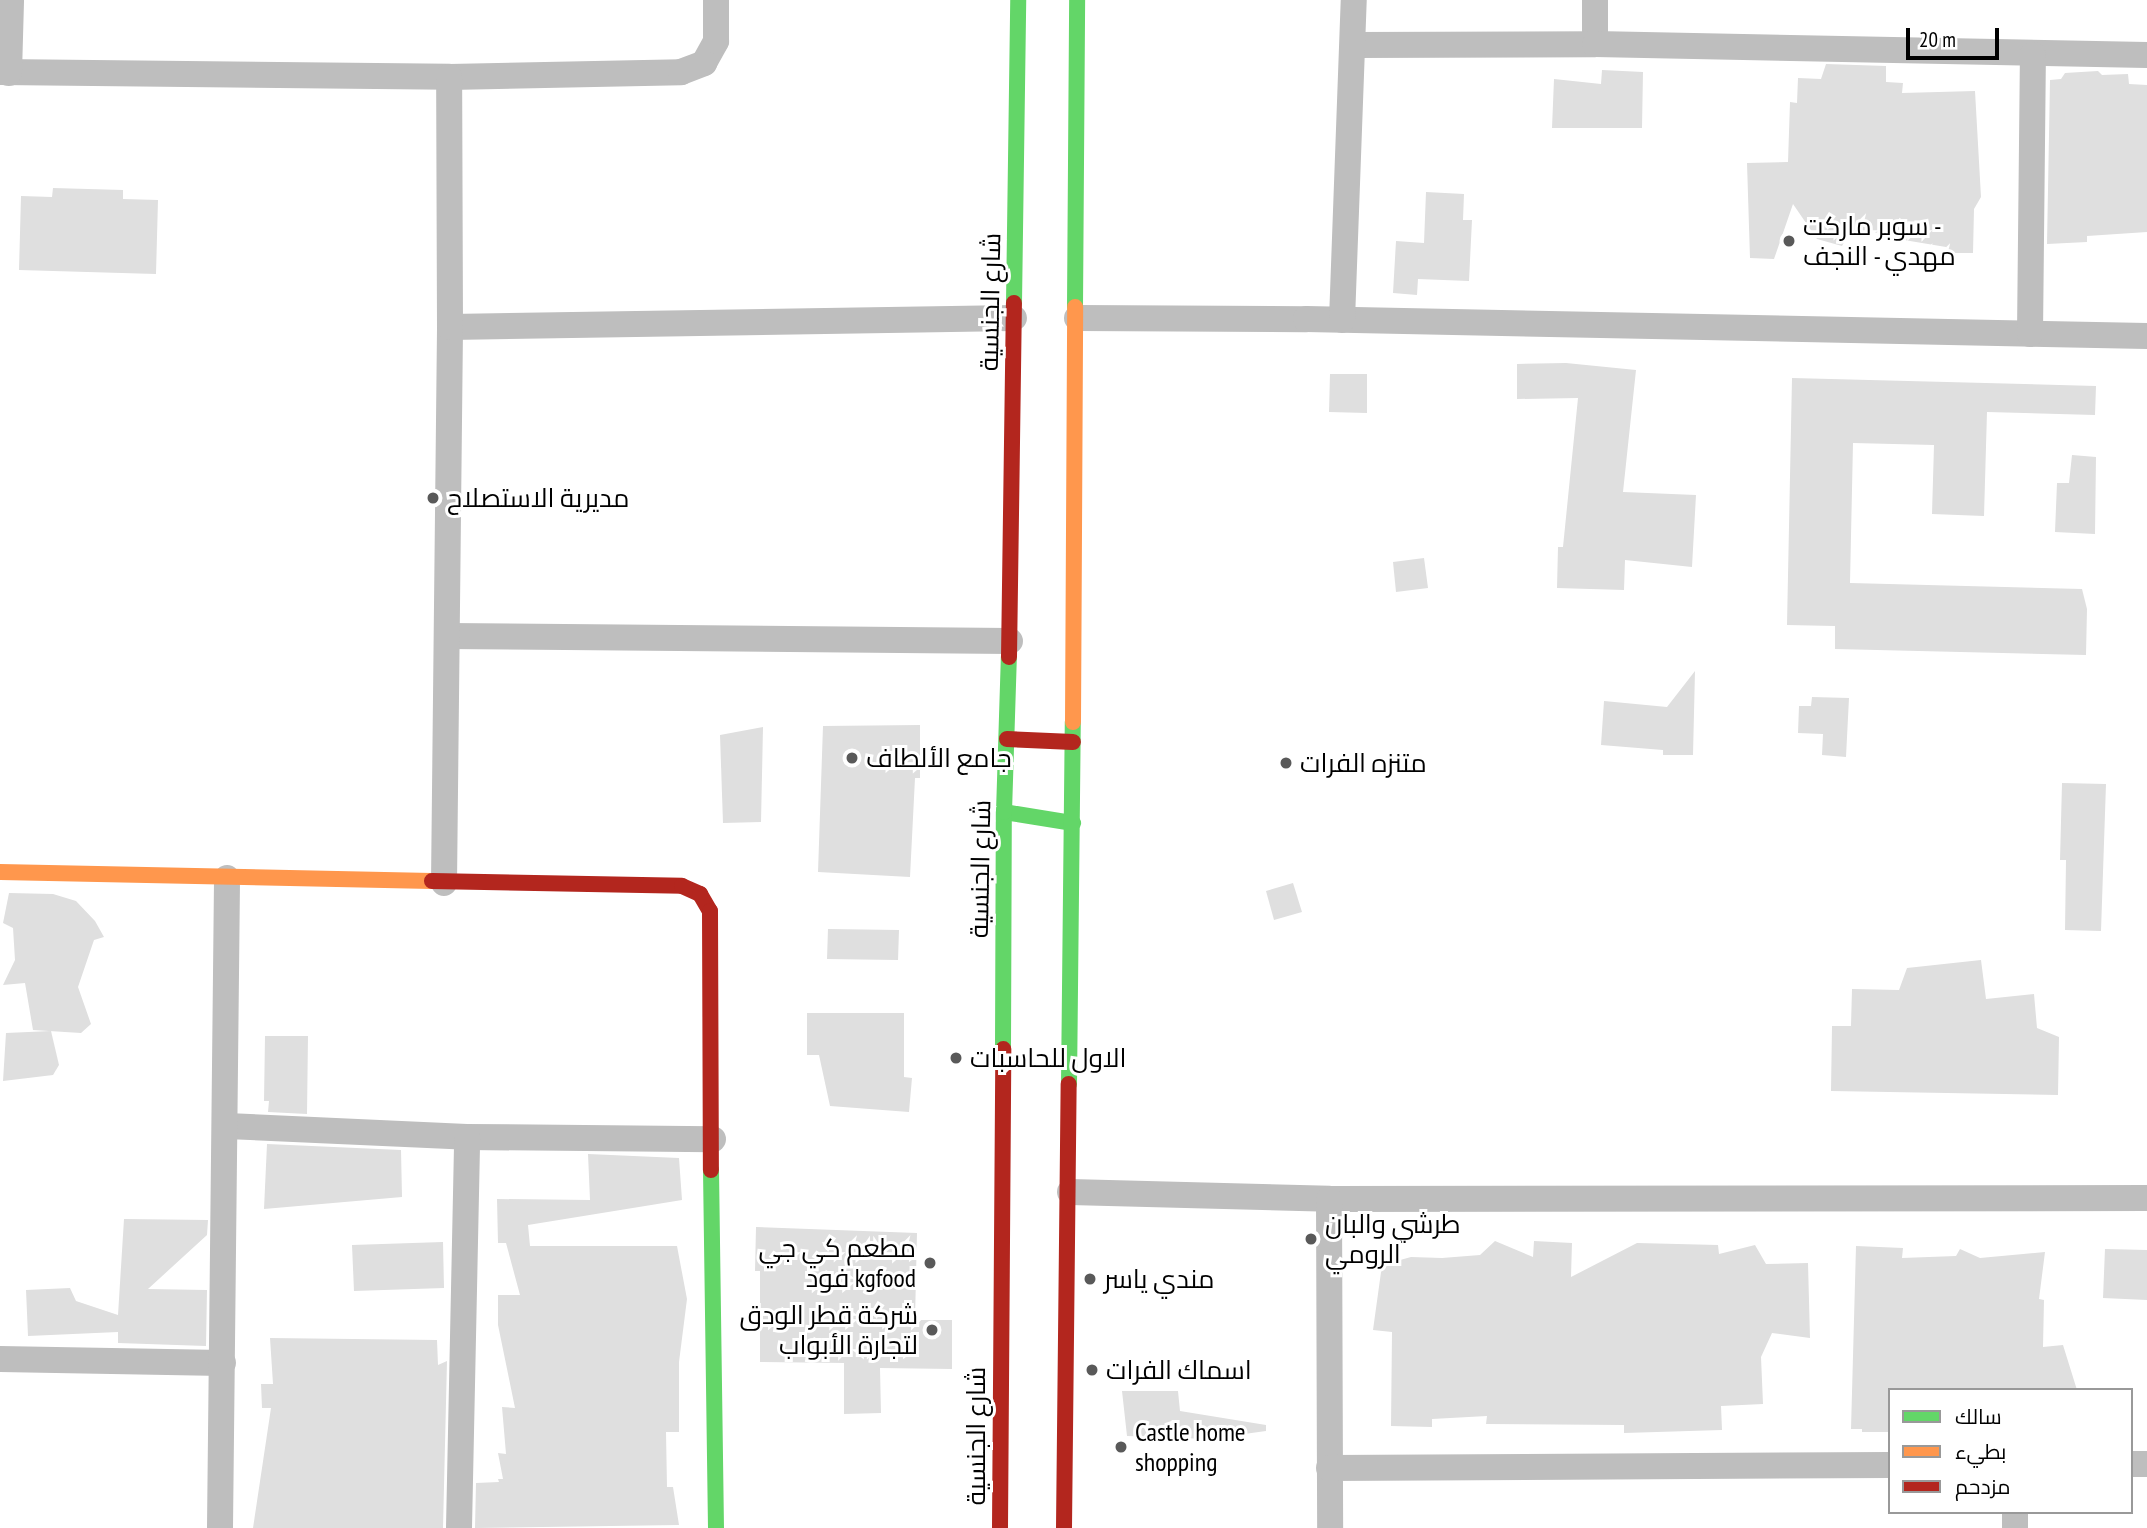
<!DOCTYPE html>
<meta charset="utf-8">
<style>
body{margin:0}
#map{position:relative;width:2147px;height:1528px;overflow:hidden;background:#fff;font-family:"PT Sans Narrow",Cairo,sans-serif}
div>[style]{position:absolute}
[style*='--x']{left:calc(var(--x)*1px);top:calc(var(--y)*1px);width:calc(var(--w)*1px);rotate:calc(var(--a)*1deg)}
.building>*{inset:0;background:#dfdfdf}
.street>*{height:26px;margin:-13px;padding:0 13px;transform-origin:13px;border-radius:13px;background:#bebebe}
.fast>*{height:16px;margin:-8px;padding:0 8px;transform-origin:8px;border-radius:8px;background:#63d668}
.slow>*{height:16px;margin:-8px;padding:0 8px;transform-origin:8px;border-radius:8px;background:#ff974d}
.jam>*{height:16px;margin:-8px;padding:0 8px;transform-origin:8px;border-radius:8px;background:#b3261e}
.dots>*{width:19px;height:19px;translate:-50% -50%;box-sizing:border-box;border:4px solid #fff;border-radius:50%}
span{translate:-50% -50%;white-space:nowrap;text-align:center;line-height:1.15;-webkit-text-stroke:6px #fff;paint-order:stroke}
.poi-label{font-size:26px;color:#000}
.left{translate:0 -50%;text-align:left}
.right{translate:-100% -50%;text-align:right}
.street-label{font-size:26px;color:#000}
.legend{position:absolute;left:1888px;top:1388px;width:245px;height:126px;box-sizing:border-box;background:#fff;border:2px solid #999;margin:0;padding:9px 12px;list-style:none;font-size:21px;color:#000}
.legend li{display:flex;align-items:center;gap:14px;height:35px}
.legend b{width:35px;border:2px solid #999}
.scale{position:absolute;left:1906px;top:28px;width:93px;height:32px;box-sizing:border-box;border:4px solid #000;border-top:0;padding-left:9px;font-size:21px;line-height:24px;white-space:nowrap;color:#000;-webkit-text-stroke:5px #fff;paint-order:stroke}
</style>
<div id="map">
<div class="building">
<i style="clip-path:polygon(1826px 64px,1886px 66px,1886px 82px,1903px 83px,1902px 93px,1975px 91px,1981px 197px,1974px 209px,1973px 253px,1946px 253px,1946px 247px,1904px 240px,1887px 231px,1847px 237px,1842px 246px,1817px 239px,1793px 204px,1774px 259px,1750px 258px,1747px 163px,1788px 162px,1790px 102px,1797px 103px,1798px 78px,1821px 79px)"></i>
<i style="clip-path:polygon(1602px 70px,1643px 72px,1642px 128px,1552px 128px,1554px 79px,1601px 84px)"></i>
<i style="clip-path:polygon(2098px 71px,2102px 75px,2128px 74px,2129px 84px,2147px 85px,2147px 232px,2087px 236px,2087px 242px,2047px 244px,2050px 80px,2061px 79px,2065px 73px)"></i>
<i style="clip-path:polygon(53px 188px,123px 190px,123px 199px,158px 200px,156px 274px,19px 270px,21px 196px,52px 197px)"></i>
<i style="clip-path:polygon(1426px 192px,1464px 194px,1463px 220px,1472px 220px,1469px 281px,1418px 279px,1417px 295px,1393px 293px,1396px 241px,1424px 243px)"></i>
<i style="clip-path:polygon(1566px 363px,1636px 370px,1623px 492px,1696px 495px,1692px 567px,1625px 560px,1624px 590px,1557px 588px,1558px 547px,1563px 547px,1578px 398px,1517px 399px,1517px 364px)"></i>
<i style="clip-path:polygon(1330px 374px,1367px 374px,1367px 413px,1329px 412px)"></i>
<i style="clip-path:polygon(1792px 378px,2096px 386px,2095px 415px,1987px 412px,1984px 516px,1932px 514px,1934px 445px,1853px 443px,1850px 583px,2082px 589px,2087px 609px,2086px 655px,1835px 649px,1835px 626px,1787px 625px)"></i>
<i style="clip-path:polygon(2072px 455px,2096px 457px,2095px 534px,2055px 532px,2057px 483px,2069px 483px)"></i>
<i style="clip-path:polygon(1424px 558px,1428px 588px,1396px 592px,1393px 562px)"></i>
<i style="clip-path:polygon(1695px 671px,1693px 755px,1663px 755px,1663px 750px,1601px 745px,1604px 701px,1667px 707px)"></i>
<i style="clip-path:polygon(1812px 697px,1849px 698px,1846px 757px,1822px 755px,1823px 734px,1798px 733px,1799px 706px,1811px 706px)"></i>
<i style="clip-path:polygon(920px 725px,920px 778px,915px 778px,910px 877px,818px 872px,823px 726px)"></i>
<i style="clip-path:polygon(763px 727px,761px 822px,723px 823px,720px 735px)"></i>
<i style="clip-path:polygon(2062px 783px,2106px 784px,2101px 931px,2065px 930px,2066px 860px,2060px 860px)"></i>
<i style="clip-path:polygon(1293px 883px,1302px 912px,1274px 920px,1266px 891px)"></i>
<i style="clip-path:polygon(9px 893px,53px 894px,76px 901px,95px 921px,104px 937px,94px 940px,78px 987px,91px 1024px,81px 1033px,33px 1030px,25px 983px,3px 985px,15px 960px,13px 928px,3px 923px)"></i>
<i style="clip-path:polygon(828px 929px,899px 930px,898px 960px,827px 959px)"></i>
<i style="clip-path:polygon(1981px 960px,1986px 999px,2034px 994px,2037px 1028px,2059px 1037px,2058px 1095px,1831px 1091px,1832px 1026px,1851px 1026px,1852px 989px,1899px 990px,1907px 968px)"></i>
<i style="clip-path:polygon(807px 1013px,904px 1013px,904px 1077px,912px 1078px,909px 1112px,830px 1106px,819px 1055px,807px 1055px)"></i>
<i style="clip-path:polygon(51px 1031px,59px 1065px,53px 1075px,3px 1081px,6px 1033px)"></i>
<i style="clip-path:polygon(265px 1036px,308px 1036px,307px 1114px,268px 1112px,269px 1101px,264px 1101px)"></i>
<i style="clip-path:polygon(267px 1144px,401px 1150px,402px 1197px,264px 1209px)"></i>
<i style="clip-path:polygon(588px 1154px,679px 1158px,682px 1200px,528px 1225px,530px 1246px,677px 1246px,687px 1299px,679px 1362px,679px 1432px,666px 1432px,667px 1487px,673px 1487px,679px 1525px,475px 1528px,476px 1483px,499px 1482px,498px 1479px,503px 1479px,498px 1453px,506px 1454px,502px 1407px,515px 1408px,498px 1325px,498px 1295px,520px 1295px,506px 1243px,498px 1243px,497px 1199px,590px 1200px)"></i>
<i style="clip-path:polygon(124px 1219px,208px 1220px,207px 1235px,148px 1289px,207px 1290px,206px 1346px,118px 1343px,118px 1332px,28px 1336px,26px 1290px,70px 1288px,76px 1301px,118px 1315px)"></i>
<i style="clip-path:polygon(756px 1227px,917px 1233px,915px 1320px,952px 1320px,952px 1369px,880px 1368px,881px 1413px,844px 1414px,844px 1363px,760px 1362px,760px 1271px,755px 1271px)"></i>
<i style="clip-path:polygon(1495px 1241px,1533px 1257px,1534px 1241px,1572px 1243px,1571px 1277px,1637px 1243px,1718px 1245px,1719px 1254px,1755px 1245px,1766px 1264px,1808px 1263px,1810px 1338px,1772px 1333px,1761px 1357px,1763px 1404px,1721px 1406px,1722px 1430px,1624px 1433px,1624px 1425px,1486px 1424px,1487px 1416px,1432px 1419px,1432px 1427px,1391px 1426px,1392px 1332px,1373px 1330px,1382px 1265px,1411px 1257px,1442px 1258px,1480px 1255px)"></i>
<i style="clip-path:polygon(443px 1242px,444px 1288px,354px 1291px,352px 1245px)"></i>
<i style="clip-path:polygon(1856px 1246px,1903px 1248px,1902px 1258px,1956px 1256px,1960px 1249px,1980px 1258px,2045px 1252px,2039px 1299px,2044px 1300px,2043px 1347px,2063px 1345px,2077px 1390px,1890px 1390px,1890px 1432px,1862px 1432px,1862px 1429px,1851px 1429px)"></i>
<i style="clip-path:polygon(2105px 1249px,2147px 1250px,2147px 1300px,2103px 1298px)"></i>
<i style="clip-path:polygon(270px 1338px,437px 1340px,438px 1365px,447px 1361px,443px 1528px,253px 1528px,271px 1408px,262px 1408px,261px 1384px,273px 1384px)"></i>
<i style="clip-path:polygon(1122px 1391px,1178px 1391px,1180px 1411px,1266px 1425px,1266px 1431px,1208px 1439px,1127px 1436px)"></i>
</div>
<div class="street">
<i style="--x:1595;--y:0;--w:44;--a:90"></i>
<i style="--x:1354;--y:45;--w:241;--a:-0.2"></i>
<i style="--x:1595;--y:44;--w:552;--a:1.14"></i>
<i style="--x:0;--y:72;--w:449;--a:0.6"></i>
<i style="--x:449;--y:77;--w:232;--a:-1.2"></i>
<i style="--x:681;--y:72;--w:25;--a:-21"></i>
<i style="--x:704;--y:63;--w:25;--a:-61"></i>
<i style="--x:716;--y:41;--w:41;--a:-90"></i>
<i style="--x:9;--y:73;--w:73;--a:-88.4"></i>
<i style="--x:1077;--y:318;--w:229;--a:0.3"></i>
<i style="--x:1306;--y:319;--w:841;--a:1.16"></i>
<i style="--x:1342;--y:320;--w:320;--a:-87.9"></i>
<i style="--x:450;--y:327;--w:564;--a:-0.91"></i>
<i style="--x:2030;--y:334;--w:279;--a:-89.4"></i>
<i style="--x:447;--y:636;--w:563;--a:0.51"></i>
<i style="--x:444;--y:883;--w:556;--a:-89.38"></i>
<i style="--x:450;--y:327;--w:250;--a:-90.2"></i>
<i style="--x:227;--y:1126;--w:240;--a:2.6"></i>
<i style="--x:467;--y:1137;--w:246;--a:0.5"></i>
<i style="--x:1070;--y:1192;--w:259;--a:1.5"></i>
<i style="--x:1329;--y:1199;--w:818;--a:-0.07"></i>
<i style="--x:1329;--y:1199;--w:329;--a:89.8"></i>
<i style="--x:0;--y:1359;--w:223;--a:1"></i>
<i style="--x:2131;--y:1464;--w:16;--a:0"></i>
<i style="--x:1329;--y:1468;--w:561;--a:-0.31"></i>
<i style="--x:220;--y:1528;--w:650;--a:-89.38"></i>
<i style="--x:459;--y:1528;--w:391;--a:-88.8"></i>
<i style="--x:2015;--y:1528;--w:16;--a:-90"></i>
</div>
<div class="fast">
<i style="--x:1014;--y:303;--w:303;--a:-89.2"></i>
<i style="--x:1075;--y:307;--w:307;--a:-89.6"></i>
<i style="--x:1004;--y:812;--w:70;--a:9.1"></i>
<i style="--x:1003;--y:1049;--w:237;--a:-89.8"></i>
<i style="--x:1004;--y:812;--w:155;--a:-88.2"></i>
<i style="--x:1069;--y:1084;--w:362;--a:-89.4"></i>
<i style="--x:711;--y:1170;--w:358;--a:89.2"></i>
</div>
<div class="slow">
<i style="--x:1073;--y:722;--w:415;--a:-89.7"></i>
<i style="--x:0;--y:872;--w:432;--a:1.2"></i>
</div>
<div class="jam">
<i style="--x:1009;--y:657;--w:354;--a:-89.2"></i>
<i style="--x:1007;--y:739;--w:66;--a:2.6"></i>
<i style="--x:432;--y:881;--w:250;--a:1.1"></i>
<i style="--x:682;--y:886;--w:20;--a:24"></i>
<i style="--x:700;--y:894;--w:20;--a:60"></i>
<i style="--x:710;--y:911;--w:259;--a:89.8"></i>
<i style="--x:1000;--y:1528;--w:479;--a:-89.6"></i>
<i style="--x:1064;--y:1528;--w:444;--a:-89.4"></i>
</div>
<div class="dots">
<i style="left:1789px;top:241px;background:#595959"></i>
<i style="left:433px;top:498px;background:#595959"></i>
<i style="left:852px;top:758px;background:#595959"></i>
<i style="left:1286px;top:763px;background:#595959"></i>
<i style="left:956px;top:1058px;background:#595959"></i>
<i style="left:1311px;top:1239px;background:#595959"></i>
<i style="left:930px;top:1263px;background:#595959"></i>
<i style="left:1090px;top:1279px;background:#595959"></i>
<i style="left:932px;top:1330px;background:#595959"></i>
<i style="left:1092px;top:1370px;background:#595959"></i>
<i style="left:1121px;top:1447px;background:#595959"></i>
</div>
<div class="poi-label">
<span class="left" style="left:1803px;top:241px">سوبر ماركت -<br>مهدي - النجف</span>
<span class="left" style="left:447px;top:498px">مديرية الاستصلاح</span>
<span class="left" style="left:866px;top:758px">جامع الألطاف</span>
<span class="left" style="left:1300px;top:763px">متنزه الفرات</span>
<span class="left" style="left:970px;top:1058px">الاول للحاسبات</span>
<span class="left" style="left:1325px;top:1239px">طرشي والبان<br>الرومي</span>
<span class="right" style="left:916px;top:1263px">مطعم کي جي<br>فود kgfood</span>
<span class="left" style="left:1104px;top:1279px">مندي ياسر</span>
<span class="right" style="left:918px;top:1330px">شركة قطر الودق<br>لتجارة الأبواب</span>
<span class="left" style="left:1106px;top:1370px">اسماك الفرات</span>
<span class="left" style="left:1135px;top:1447px">Castle home<br>shopping</span>
</div>
<div class="street-label">
<span style="left:990px;top:302px;rotate:-89deg">شارع الجنسية</span>
<span style="left:980px;top:869px;rotate:-89deg">شارع الجنسية</span>
<span style="left:976px;top:1436px;rotate:-90deg">شارع الجنسية</span>
</div>
<ul class="legend">
<li><b style="height:9px;background:#63d668"></b>سالك</li>
<li><b style="height:9px;background:#ff974d"></b>بطيء</li>
<li><b style="height:9px;background:#b3261e"></b>مزدحم</li>
</ul>
<div class="scale">20 m</div>
</div>
